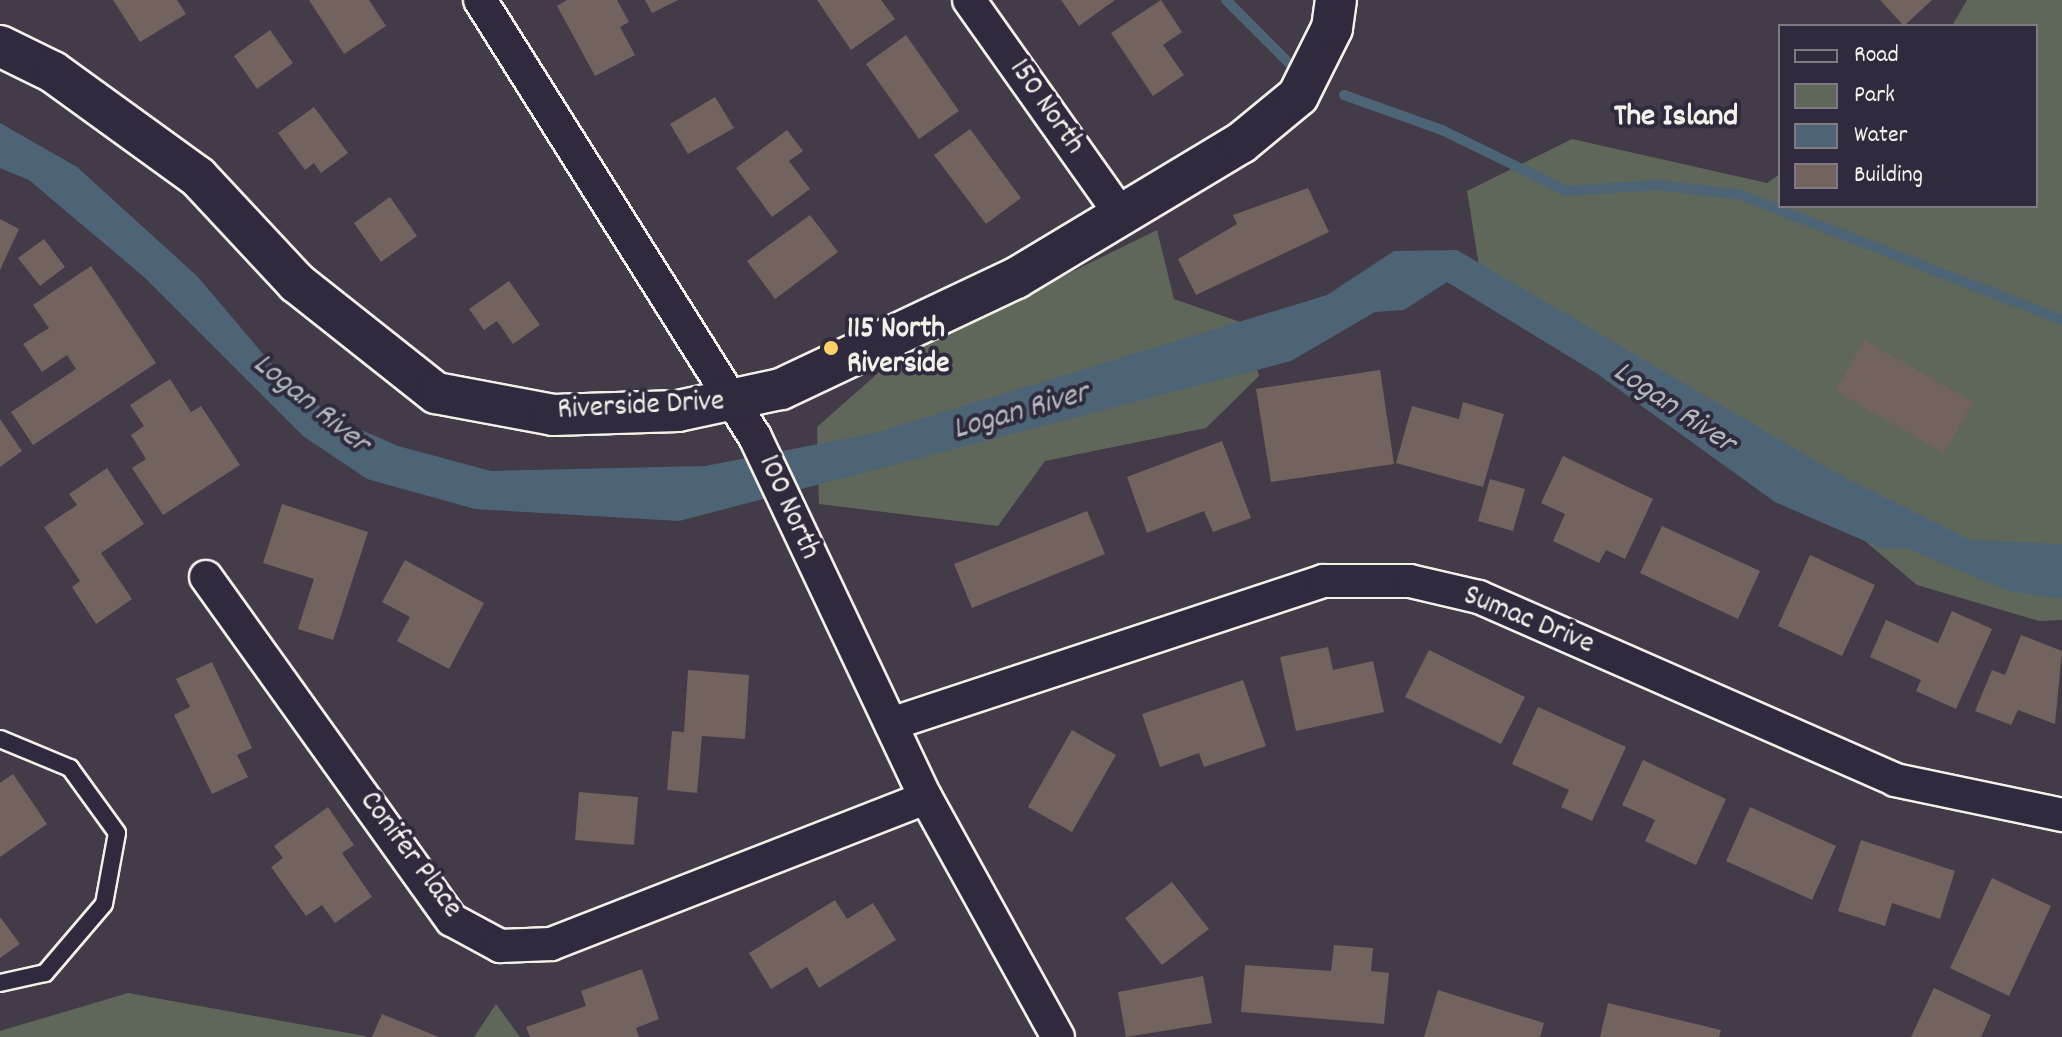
<!DOCTYPE html>
<style>
body{margin:0}
#map{position:relative;width:2062px;height:1037px;overflow:hidden;background:#433b47;font-family:Dekko,sans-serif}
div>[style]{position:absolute}
[style*='--x']{left:calc(var(--x)*1px);top:calc(var(--y)*1px);width:calc(var(--w)*1px);rotate:calc(var(--a)*1deg)}
.green>*{inset:0;background:#5f675a}
.water>*{inset:0;background:#4c6476}
.stream>*{height:10px;margin:-5px;padding:0 5px;transform-origin:5px;border-radius:5px;background:#4c6476}
.building>*{inset:0;background:#72635f}
.roads{filter:drop-shadow(2px 0 #f4f1e8) drop-shadow(-2px 0 #f4f1e8) drop-shadow(0 2px #f4f1e8) drop-shadow(0 -2px #f4f1e8)}
.service>*{height:16px;margin:-8px;padding:0 8px;transform-origin:8px;border-radius:8px;background:#2f2a3d}
.minor>*{height:32px;margin:-16px;padding:0 16px;transform-origin:16px;border-radius:16px;background:#2f2a3d}
.tertiary>*{height:40px;margin:-20px;padding:0 20px;transform-origin:20px;border-radius:20px;background:#2f2a3d}
.dots>*{width:22px;height:22px;translate:-50% -50%;box-sizing:border-box;border:4px solid #2f2a3d;border-radius:50%}
span{translate:-50% -50%;white-space:nowrap;text-align:center;line-height:1.15;-webkit-text-stroke:8px #2f2a3d;paint-order:stroke}
.street-label{font-size:30px;color:#f4f1e8}
.poi-label{font-size:30px;color:#f4f1e8;font-weight:700}
.left{translate:0 -50%;text-align:left}
.neighbourhood-label{font-size:32px;color:#f4f1e8;font-weight:700}
.water-label{font-size:32px;color:#b1b9ba;font-style:italic}
.legend{position:absolute;left:1778px;top:24px;width:260px;height:184px;box-sizing:border-box;background:#2f2a3d;border:2px solid #7e7a81;margin:0;padding:10px 14px;list-style:none;font-size:24px;color:#f4f1e8}
.legend li{display:flex;align-items:center;gap:16px;height:40px}
.legend b{width:40px;border:2px solid #7e7a81}
</style>
<div id="map">
<div class="green">
<i style="clip-path:polygon(1967px 0,2062px 0,2062px 620px,2039px 621px,1917px 585px,1738px 434px,1479px 266px,1467px 191px,1572px 139px,1767px 183px,1780px 174px,1780px 206px,2036px 206px,2036px 26px,1952px 26px)"></i>
<i style="clip-path:polygon(1157px 230px,1174px 299px,1246px 324px,1259px 376px,1206px 428px,1045px 461px,998px 526px,819px 504px,817px 427px,894px 359px)"></i>
<i style="clip-path:polygon(128px 993px,365px 1036px,367px 1037px,0 1037px,0 1031px)"></i>
<i style="clip-path:polygon(496px 1004px,520px 1037px,474px 1037px)"></i>
</div>
<div class="water">
<i style="clip-path:polygon(0 123px,77px 167px,197px 276px,275px 368px,332px 417px,398px 446px,491px 471px,705px 466px,875px 433px,1327px 295px,1394px 251px,1457px 250px,1845px 478px,1970px 540px,2062px 544px,2062px 599px,2009px 591px,1906px 548px,1883px 549px,1775px 502px,1596px 373px,1447px 282px,1404px 310px,1375px 312px,1291px 361px,679px 521px,475px 509px,367px 479px,303px 436px,144px 277px,29px 180px,0 168px)"></i>
</div>
<div class="stream">
<i style="--x:1226;--y:0;--w:95;--a:45"></i>
<i style="--x:1344;--y:95;--w:104;--a:19.7"></i>
<i style="--x:1442;--y:130;--w:139;--a:26"></i>
<i style="--x:1567;--y:191;--w:90;--a:-3.8"></i>
<i style="--x:1657;--y:185;--w:85;--a:6.8"></i>
<i style="--x:1741;--y:195;--w:344;--a:21.3"></i>
</div>
<div class="building">
<i style="clip-path:polygon(113px 0,177px 0,186px 14px,140px 42px)"></i>
<i style="clip-path:polygon(309px 0,369px 0,386px 26px,344px 54px)"></i>
<i style="clip-path:polygon(567px 0,617px 0,629px 22px,620px 27px,635px 55px,595px 76px,557px 6px)"></i>
<i style="clip-path:polygon(645px 0,678px 0,652px 13px)"></i>
<i style="clip-path:polygon(817px 0,881px 0,895px 19px,851px 50px)"></i>
<i style="clip-path:polygon(1061px 0,1115px 0,1079px 26px)"></i>
<i style="clip-path:polygon(1161px 0,1182px 32px,1163px 45px,1184px 75px,1153px 96px,1111px 33px)"></i>
<i style="clip-path:polygon(1880px 0,1932px 0,1904px 26px)"></i>
<i style="clip-path:polygon(270px 30px,293px 63px,257px 89px,234px 56px)"></i>
<i style="clip-path:polygon(906px 35px,959px 111px,919px 139px,866px 64px)"></i>
<i style="clip-path:polygon(715px 97px,734px 128px,688px 154px,670px 124px)"></i>
<i style="clip-path:polygon(314px 107px,348px 153px,321px 173px,314px 163px,305px 170px,278px 133px)"></i>
<i style="clip-path:polygon(970px 129px,1021px 198px,986px 224px,934px 155px)"></i>
<i style="clip-path:polygon(787px 130px,803px 151px,789px 161px,810px 189px,772px 217px,736px 168px)"></i>
<i style="clip-path:polygon(1308px 188px,1329px 232px,1196px 295px,1178px 259px,1237px 224px,1233px 215px)"></i>
<i style="clip-path:polygon(390px 197px,417px 236px,381px 262px,354px 223px)"></i>
<i style="clip-path:polygon(810px 215px,838px 252px,775px 299px,747px 261px)"></i>
<i style="clip-path:polygon(0 219px,19px 229px,0 270px)"></i>
<i style="clip-path:polygon(44px 239px,65px 267px,40px 286px,18px 258px)"></i>
<i style="clip-path:polygon(91px 266px,156px 363px,33px 445px,11px 412px,76px 369px,67px 355px,42px 372px,23px 344px,49px 328px,33px 305px)"></i>
<i style="clip-path:polygon(509px 281px,540px 325px,513px 344px,497px 321px,484px 330px,469px 309px)"></i>
<i style="clip-path:polygon(1864px 340px,1973px 402px,1944px 453px,1836px 391px)"></i>
<i style="clip-path:polygon(1380px 370px,1394px 464px,1271px 482px,1256px 389px)"></i>
<i style="clip-path:polygon(170px 379px,191px 412px,201px 406px,240px 465px,163px 515px,132px 468px,146px 459px,131px 435px,144px 426px,130px 405px)"></i>
<i style="clip-path:polygon(1463px 402px,1504px 414px,1483px 487px,1396px 463px,1412px 406px,1459px 419px)"></i>
<i style="clip-path:polygon(0 419px,22px 451px,0 467px)"></i>
<i style="clip-path:polygon(1222px 441px,1251px 518px,1213px 532px,1204px 511px,1147px 533px,1127px 477px)"></i>
<i style="clip-path:polygon(1563px 456px,1653px 499px,1625px 559px,1606px 550px,1599px 563px,1553px 541px,1565px 514px,1541px 503px)"></i>
<i style="clip-path:polygon(107px 468px,144px 524px,101px 553px,132px 599px,96px 624px,72px 587px,80px 581px,44px 527px,77px 505px,69px 494px)"></i>
<i style="clip-path:polygon(1490px 479px,1525px 489px,1513px 531px,1478px 521px)"></i>
<i style="clip-path:polygon(282px 504px,368px 532px,333px 640px,298px 629px,314px 579px,263px 563px)"></i>
<i style="clip-path:polygon(1087px 511px,1105px 554px,972px 608px,954px 564px)"></i>
<i style="clip-path:polygon(1662px 526px,1760px 571px,1738px 619px,1640px 573px)"></i>
<i style="clip-path:polygon(1810px 555px,1875px 585px,1842px 656px,1778px 626px)"></i>
<i style="clip-path:polygon(405px 560px,484px 603px,449px 669px,397px 641px,410px 617px,382px 602px)"></i>
<i style="clip-path:polygon(1952px 611px,1992px 629px,1956px 709px,1916px 691px,1921px 680px,1870px 657px,1886px 620px,1938px 643px)"></i>
<i style="clip-path:polygon(2021px 635px,2062px 651px,2055px 724px,2018px 710px,2011px 725px,1975px 711px,1992px 670px,2005px 675px)"></i>
<i style="clip-path:polygon(1328px 647px,1333px 670px,1373px 661px,1384px 712px,1296px 731px,1280px 657px)"></i>
<i style="clip-path:polygon(1429px 650px,1525px 697px,1501px 744px,1405px 697px)"></i>
<i style="clip-path:polygon(212px 662px,252px 748px,237px 755px,248px 777px,212px 794px,174px 715px,190px 707px,176px 679px)"></i>
<i style="clip-path:polygon(688px 670px,749px 675px,745px 739px,702px 736px,697px 793px,667px 790px,672px 731px,684px 732px)"></i>
<i style="clip-path:polygon(1243px 680px,1266px 746px,1204px 767px,1199px 753px,1160px 767px,1142px 714px)"></i>
<i style="clip-path:polygon(1538px 707px,1626px 747px,1592px 821px,1561px 807px,1569px 790px,1512px 764px)"></i>
<i style="clip-path:polygon(1072px 730px,1116px 755px,1072px 832px,1028px 807px)"></i>
<i style="clip-path:polygon(1643px 760px,1726px 799px,1696px 865px,1645px 841px,1655px 820px,1622px 805px)"></i>
<i style="clip-path:polygon(13px 774px,47px 824px,0 857px,0 783px)"></i>
<i style="clip-path:polygon(579px 792px,638px 797px,634px 845px,575px 840px)"></i>
<i style="clip-path:polygon(328px 807px,354px 845px,342px 853px,372px 897px,335px 923px,322px 905px,306px 916px,271px 867px,283px 858px,274px 846px)"></i>
<i style="clip-path:polygon(1750px 807px,1836px 846px,1812px 900px,1726px 861px)"></i>
<i style="clip-path:polygon(1861px 840px,1955px 871px,1940px 919px,1892px 903px,1885px 926px,1838px 911px)"></i>
<i style="clip-path:polygon(1992px 878px,2051px 906px,2009px 996px,1950px 968px)"></i>
<i style="clip-path:polygon(1172px 882px,1209px 929px,1162px 965px,1125px 918px)"></i>
<i style="clip-path:polygon(835px 900px,847px 919px,873px 903px,896px 940px,819px 988px,807px 967px,771px 989px,749px 953px)"></i>
<i style="clip-path:polygon(0 917px,20px 944px,0 958px)"></i>
<i style="clip-path:polygon(1334px 945px,1373px 948px,1371px 971px,1389px 973px,1384px 1024px,1241px 1012px,1245px 965px,1331px 971px)"></i>
<i style="clip-path:polygon(642px 969px,659px 1019px,636px 1028px,639px 1037px,530px 1037px,526px 1027px,586px 1006px,581px 991px)"></i>
<i style="clip-path:polygon(1203px 976px,1212px 1023px,1126px 1037px,1118px 992px)"></i>
<i style="clip-path:polygon(1934px 988px,1991px 1015px,1981px 1037px,1911px 1037px)"></i>
<i style="clip-path:polygon(1438px 990px,1544px 1023px,1540px 1037px,1424px 1037px)"></i>
<i style="clip-path:polygon(1608px 1003px,1721px 1030px,1719px 1037px,1600px 1037px)"></i>
<i style="clip-path:polygon(382px 1014px,439px 1037px,372px 1037px)"></i>
</div>
<div class="roads">
<div class="service">
<i style="--x:0;--y:739;--w:76;--a:22.5"></i>
<i style="--x:70;--y:768;--w:80;--a:54.1"></i>
<i style="--x:117;--y:833;--w:72;--a:100.4"></i>
<i style="--x:104;--y:904;--w:91;--a:130.5"></i>
<i style="--x:45;--y:973;--w:46;--a:167.5"></i>
</div>
<div class="minor">
<i style="--x:480;--y:0;--w:516;--a:57.82"></i>
<i style="--x:755;--y:437;--w:399;--a:64.7"></i>
<i style="--x:926;--y:798;--w:273;--a:61.1"></i>
<i style="--x:969;--y:0;--w:263;--a:54.7"></i>
<i style="--x:206;--y:577;--w:422;--a:54.4"></i>
<i style="--x:452;--y:920;--w:55;--a:28.4"></i>
<i style="--x:500;--y:946;--w:51;--a:-2.2"></i>
<i style="--x:551;--y:944;--w:402;--a:-21.3"></i>
<i style="--x:891;--y:724;--w:455;--a:-18.3"></i>
<i style="--x:1323;--y:581;--w:87;--a:0"></i>
<i style="--x:1410;--y:581;--w:71;--a:13.1"></i>
<i style="--x:1479;--y:597;--w:454;--a:23.7"></i>
<i style="--x:1895;--y:780;--w:171;--a:11.8"></i>
</div>
<div class="tertiary">
<i style="--x:0;--y:46;--w:59;--a:26.1"></i>
<i style="--x:53;--y:72;--w:179;--a:35.9"></i>
<i style="--x:198;--y:177;--w:145;--a:47"></i>
<i style="--x:297;--y:283;--w:177;--a:38.4"></i>
<i style="--x:436;--y:393;--w:119;--a:10.6"></i>
<i style="--x:553;--y:415;--w:125;--a:-1.8"></i>
<i style="--x:678;--y:411;--w:105;--a:-12.1"></i>
<i style="--x:781;--y:389;--w:260;--a:-25.3"></i>
<i style="--x:1016;--y:278;--w:262;--a:-31"></i>
<i style="--x:1241;--y:143;--w:74;--a:-39.5"></i>
<i style="--x:1298;--y:96;--w:76;--a:-63.4"></i>
<i style="--x:1332;--y:28;--w:28;--a:-82"></i>
</div>
</div>
<div class="dots">
<i style="left:831px;top:348px;background:#ffd166"></i>
</div>
<div class="street-label">
<span style="left:1045px;top:108px;rotate:55deg">150 North</span>
<span style="left:641px;top:408px;rotate:-3deg">Riverside Drive</span>
<span style="left:787px;top:508px;rotate:66deg">100 North</span>
<span style="left:1528px;top:622px;rotate:22deg">Sumac Drive</span>
<span style="left:409px;top:856px;rotate:53deg">Conifer Place</span>
</div>
<div class="poi-label">
<span class="left" style="left:847px;top:348px">115 North<br>Riverside</span>
</div>
<div class="neighbourhood-label">
<span style="left:1676px;top:118px">The Island</span>
</div>
<div class="water-label">
<span style="left:310px;top:405px;rotate:39deg">Logan River</span>
<span style="left:1673px;top:409px;rotate:34deg">Logan River</span>
<span style="left:1021px;top:413px;rotate:-16deg">Logan River</span>
</div>
<ul class="legend">
<li><b style="height:10px;background:#2f2a3d"></b>Road</li>
<li><b style="height:22px;background:#5f675a"></b>Park</li>
<li><b style="height:22px;background:#4c6476"></b>Water</li>
<li><b style="height:22px;background:#72635f"></b>Building</li>
</ul>
</div>
